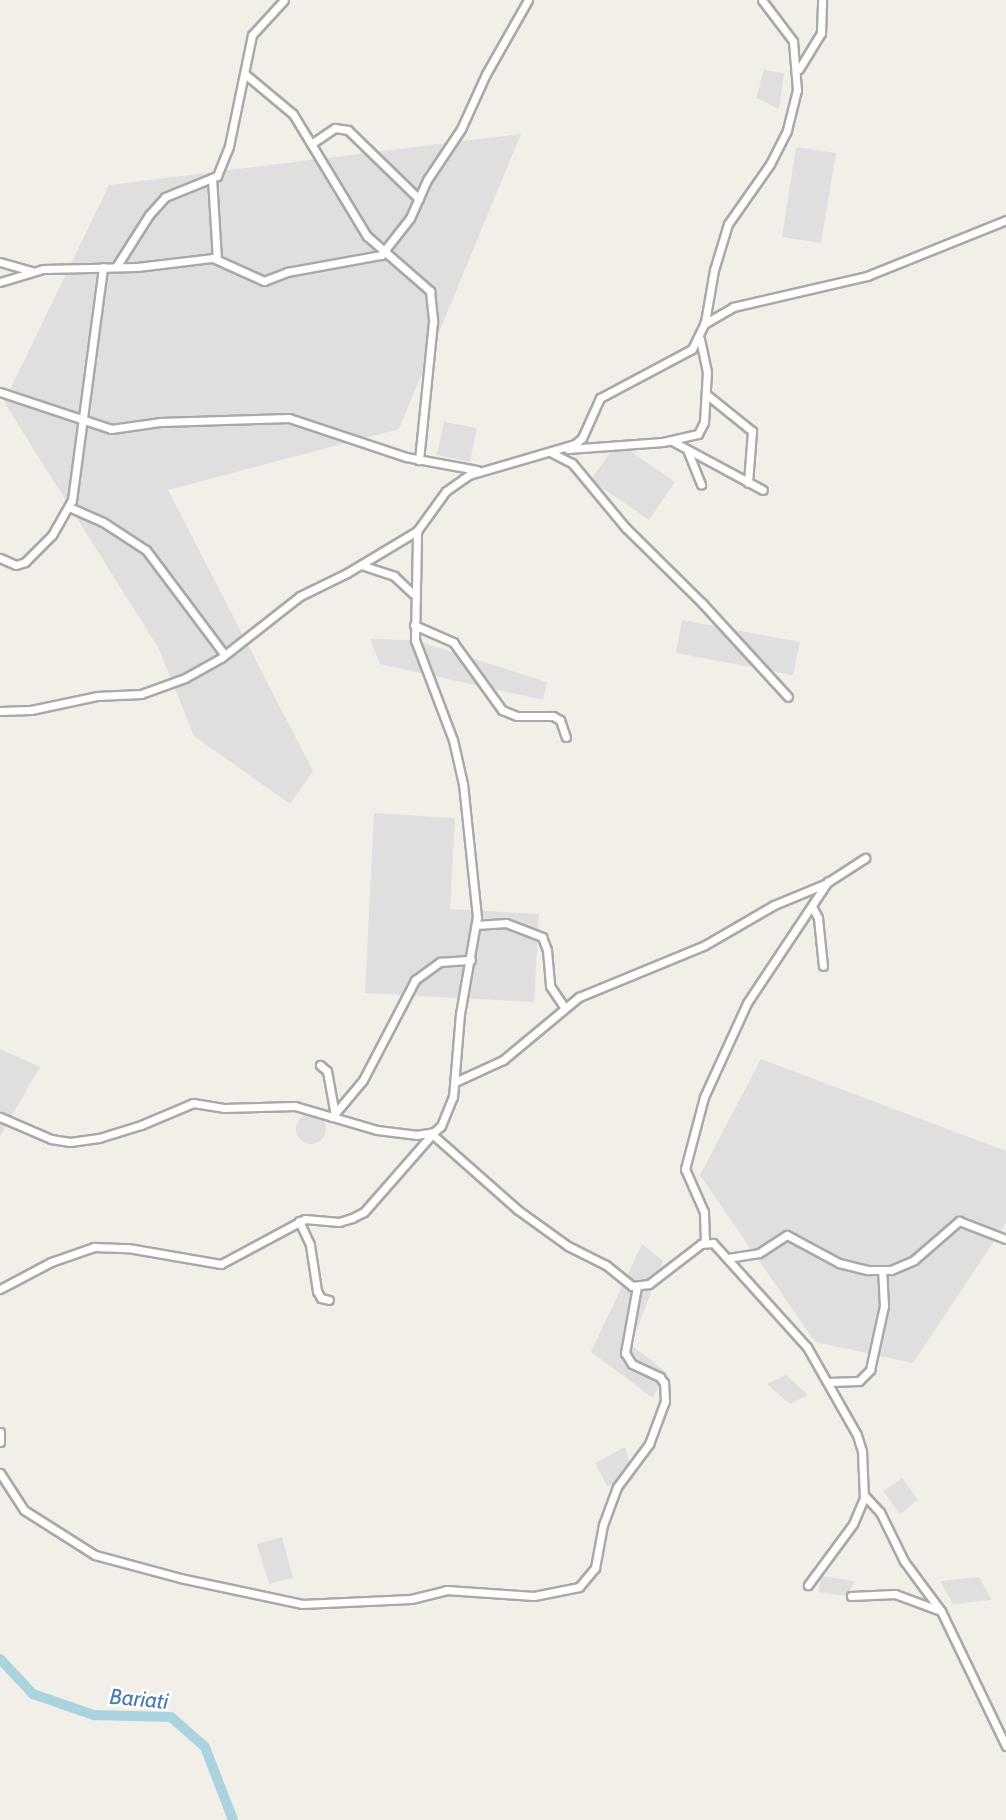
<!DOCTYPE html>
<style>
body{margin:0}
#map{position:relative;width:1006px;height:1820px;overflow:hidden;background:#f2efe9;font-family:Cabin,sans-serif}
div>[style]{position:absolute}
[style*='--x']{left:calc(var(--x)*1px);top:calc(var(--y)*1px);width:calc(var(--w)*1px);rotate:calc(var(--a)*1deg)}
.residential>*{inset:0;background:#e0dfdf}
.round{border-radius:50%}
.river>*{height:10px;margin:-5px;padding:0 5px;transform-origin:5px;border-radius:5px;background:#aad3df}
.roads{filter:drop-shadow(2px 0 #a9a9a9) drop-shadow(-2px 0 #a9a9a9) drop-shadow(0 2px #a9a9a9) drop-shadow(0 -2px #a9a9a9)}
.street>*{height:7px;margin:-3.5px;padding:0 3.5px;transform-origin:3.5px;border-radius:3.5px;background:#fff}
span{translate:-50% -50%;white-space:nowrap;text-align:center;line-height:1.15;-webkit-text-stroke:5px #fff;paint-order:stroke}
.water-label{font-size:22px;color:#4a7aab;font-style:italic}
</style>
<div id="map">
<div class="residential">
<i style="clip-path:polygon(764px 70px,784px 73px,779px 109px,756px 98px)"></i>
<i style="clip-path:polygon(521px 134px,399px 429px,168px 490px,313px 771px,290px 804px,194px 736px,159px 649px,4px 402px,109px 185px)"></i>
<i style="clip-path:polygon(796px 147px,836px 153px,821px 243px,782px 237px)"></i>
<i style="clip-path:polygon(444px 422px,477px 428px,470px 462px,437px 455px)"></i>
<i style="clip-path:polygon(617px 442px,675px 482px,649px 520px,591px 480px)"></i>
<i style="clip-path:polygon(682px 620px,800px 642px,793px 675px,676px 653px)"></i>
<i style="clip-path:polygon(370px 639px,414px 640px,547px 682px,543px 700px,380px 664px)"></i>
<i style="clip-path:polygon(374px 813px,455px 818px,450px 909px,539px 914px,534px 1002px,365px 993px)"></i>
<i style="clip-path:polygon(0 1049px,40px 1067px,0 1136px)"></i>
<i style="clip-path:polygon(761px 1059px,1006px 1151px,1006px 1223px,913px 1363px,815px 1342px,700px 1175px)"></i>
<i class="round" style="left:296px;top:1114px;width:30px;height:30px"></i>
<i style="clip-path:polygon(642px 1244px,663px 1261px,631px 1345px,666px 1372px,653px 1398px,591px 1352px)"></i>
<i style="clip-path:polygon(786px 1375px,808px 1395px,790px 1404px,767px 1384px)"></i>
<i style="clip-path:polygon(625px 1447px,634px 1479px,607px 1486px,595px 1463px)"></i>
<i style="clip-path:polygon(902px 1478px,918px 1500px,900px 1514px,883px 1491px)"></i>
<i style="clip-path:polygon(282px 1537px,293px 1578px,269px 1584px,257px 1544px)"></i>
<i style="clip-path:polygon(821px 1576px,855px 1581px,847px 1596px,819px 1592px)"></i>
<i style="clip-path:polygon(979px 1577px,992px 1600px,953px 1604px,940px 1581px)"></i>
</div>
<div class="river">
<i style="--x:0;--y:1659;--w:48;--a:46.7"></i>
<i style="--x:33;--y:1694;--w:65;--a:19"></i>
<i style="--x:94;--y:1715;--w:77;--a:1.5"></i>
<i style="--x:171;--y:1717;--w:45;--a:41.4"></i>
<i style="--x:205;--y:1747;--w:78;--a:69"></i>
</div>
<div class="roads">
<div class="street">
<i style="--x:799;--y:69;--w:42;--a:-58.6"></i>
<i style="--x:821;--y:33;--w:33;--a:-88"></i>
<i style="--x:245;--y:74;--w:62;--a:39.8"></i>
<i style="--x:293;--y:114;--w:143;--a:58.8"></i>
<i style="--x:367;--y:236;--w:84;--a:41.1"></i>
<i style="--x:430;--y:291;--w:31;--a:84"></i>
<i style="--x:433;--y:322;--w:139;--a:95.8"></i>
<i style="--x:314;--y:142;--w:25;--a:-34"></i>
<i style="--x:335;--y:128;--w:13;--a:9"></i>
<i style="--x:348;--y:130;--w:99;--a:44.2"></i>
<i style="--x:212;--y:178;--w:81;--a:86.5"></i>
<i style="--x:0;--y:262;--w:33;--a:16"></i>
<i style="--x:116;--y:267;--w:62;--a:-57.6"></i>
<i style="--x:149;--y:215;--w:24;--a:-48"></i>
<i style="--x:165;--y:197;--w:56;--a:-22"></i>
<i style="--x:217;--y:176;--w:32;--a:-68"></i>
<i style="--x:229;--y:146;--w:113;--a:-78.3"></i>
<i style="--x:252;--y:35;--w:47;--a:-47.6"></i>
<i style="--x:0;--y:282;--w:45;--a:-16.8"></i>
<i style="--x:43;--y:269;--w:94;--a:-1.2"></i>
<i style="--x:137;--y:267;--w:77;--a:-6.8"></i>
<i style="--x:213;--y:258;--w:56;--a:24.3"></i>
<i style="--x:264;--y:281;--w:25;--a:-21"></i>
<i style="--x:287;--y:272;--w:96;--a:-10.3"></i>
<i style="--x:381;--y:255;--w:47;--a:-51.9"></i>
<i style="--x:410;--y:218;--w:42;--a:-65.9"></i>
<i style="--x:427;--y:180;--w:61;--a:-56.3"></i>
<i style="--x:461;--y:129;--w:60;--a:-65.6"></i>
<i style="--x:486;--y:74;--w:85;--a:-60.4"></i>
<i style="--x:704;--y:324;--w:34;--a:-30"></i>
<i style="--x:733;--y:307;--w:138;--a:-13"></i>
<i style="--x:867;--y:276;--w:150;--a:-21.9"></i>
<i style="--x:0;--y:392;--w:117;--a:18.4"></i>
<i style="--x:111;--y:429;--w:49;--a:-8.1"></i>
<i style="--x:160;--y:422;--w:129;--a:-1.8"></i>
<i style="--x:289;--y:418;--w:123;--a:18.4"></i>
<i style="--x:406;--y:457;--w:72;--a:10.4"></i>
<i style="--x:706;--y:394;--w:59;--a:38.8"></i>
<i style="--x:752;--y:431;--w:52;--a:94.4"></i>
<i style="--x:672;--y:441;--w:103;--a:28.3"></i>
<i style="--x:568;--y:449;--w:95;--a:-4.2"></i>
<i style="--x:663;--y:442;--w:36;--a:-13"></i>
<i style="--x:698;--y:434;--w:13;--a:-63"></i>
<i style="--x:704;--y:422;--w:50;--a:-86.6"></i>
<i style="--x:707;--y:372;--w:34;--a:-102"></i>
<i style="--x:550;--y:452;--w:25;--a:27"></i>
<i style="--x:572;--y:463;--w:85;--a:50.3"></i>
<i style="--x:626;--y:528;--w:107;--a:44.6"></i>
<i style="--x:702;--y:603;--w:127;--a:47.5"></i>
<i style="--x:688;--y:452;--w:35;--a:68"></i>
<i style="--x:69;--y:507;--w:37;--a:24"></i>
<i style="--x:103;--y:522;--w:51;--a:33.1"></i>
<i style="--x:146;--y:550;--w:130;--a:53.1"></i>
<i style="--x:0;--y:558;--w:17;--a:24"></i>
<i style="--x:16;--y:565;--w:9;--a:-18"></i>
<i style="--x:25;--y:562;--w:38;--a:-45"></i>
<i style="--x:52;--y:535;--w:40;--a:-60.3"></i>
<i style="--x:72;--y:500;--w:235;--a:-82.4"></i>
<i style="--x:361;--y:565;--w:35;--a:18"></i>
<i style="--x:394;--y:576;--w:26;--a:43"></i>
<i style="--x:414;--y:625;--w:43;--a:23.6"></i>
<i style="--x:453;--y:642;--w:84;--a:54.2"></i>
<i style="--x:502;--y:710;--w:16;--a:22"></i>
<i style="--x:517;--y:716;--w:36;--a:0"></i>
<i style="--x:553;--y:716;--w:8;--a:30"></i>
<i style="--x:560;--y:720;--w:18;--a:71"></i>
<i style="--x:0;--y:711;--w:31;--a:-2"></i>
<i style="--x:31;--y:710;--w:67;--a:-12"></i>
<i style="--x:97;--y:696;--w:44;--a:-2.6"></i>
<i style="--x:141;--y:694;--w:47;--a:-20"></i>
<i style="--x:185;--y:678;--w:41;--a:-29.1"></i>
<i style="--x:221;--y:658;--w:100;--a:-38.1"></i>
<i style="--x:300;--y:596;--w:52;--a:-26.1"></i>
<i style="--x:347;--y:573;--w:82;--a:-31"></i>
<i style="--x:417;--y:531;--w:49;--a:-54.1"></i>
<i style="--x:446;--y:491;--w:28;--a:-35"></i>
<i style="--x:469;--y:475;--w:110;--a:-16.3"></i>
<i style="--x:575;--y:444;--w:9;--a:-41"></i>
<i style="--x:582;--y:438;--w:44;--a:-65.8"></i>
<i style="--x:600;--y:398;--w:104;--a:-28"></i>
<i style="--x:692;--y:349;--w:30;--a:-64"></i>
<i style="--x:705;--y:322;--w:53;--a:-80.2"></i>
<i style="--x:714;--y:270;--w:48;--a:-73.1"></i>
<i style="--x:728;--y:224;--w:73;--a:-55"></i>
<i style="--x:770;--y:164;--w:38;--a:-63"></i>
<i style="--x:787;--y:130;--w:41;--a:-76"></i>
<i style="--x:797;--y:90;--w:49;--a:-94.7"></i>
<i style="--x:793;--y:41;--w:51;--a:-127.1"></i>
<i style="--x:813;--y:908;--w:11;--a:63"></i>
<i style="--x:818;--y:918;--w:48;--a:84.1"></i>
<i style="--x:476;--y:925;--w:30;--a:-4"></i>
<i style="--x:506;--y:923;--w:39;--a:21"></i>
<i style="--x:542;--y:937;--w:14;--a:69"></i>
<i style="--x:547;--y:950;--w:36;--a:85"></i>
<i style="--x:550;--y:986;--w:25;--a:56"></i>
<i style="--x:320;--y:1065;--w:9;--a:41"></i>
<i style="--x:327;--y:1071;--w:45;--a:79.7"></i>
<i style="--x:455;--y:1082;--w:53;--a:-24.6"></i>
<i style="--x:503;--y:1060;--w:99;--a:-39.7"></i>
<i style="--x:579;--y:997;--w:136;--a:-22.4"></i>
<i style="--x:705;--y:945;--w:80;--a:-30.1"></i>
<i style="--x:774;--y:905;--w:55;--a:-22.4"></i>
<i style="--x:825;--y:884;--w:48;--a:-33"></i>
<i style="--x:0;--y:1117;--w:56;--a:23.3"></i>
<i style="--x:51;--y:1139;--w:19;--a:9"></i>
<i style="--x:70;--y:1142;--w:29;--a:-8"></i>
<i style="--x:99;--y:1138;--w:44;--a:-17.2"></i>
<i style="--x:141;--y:1125;--w:56;--a:-22.9"></i>
<i style="--x:193;--y:1103;--w:31;--a:9"></i>
<i style="--x:224;--y:1108;--w:71;--a:-1.6"></i>
<i style="--x:295;--y:1106;--w:85;--a:16.3"></i>
<i style="--x:377;--y:1130;--w:39;--a:7"></i>
<i style="--x:416;--y:1135;--w:18;--a:-9"></i>
<i style="--x:434;--y:1132;--w:9;--a:-41"></i>
<i style="--x:441;--y:1126;--w:31;--a:-68"></i>
<i style="--x:453;--y:1097;--w:83;--a:-85.2"></i>
<i style="--x:460;--y:1014;--w:98;--a:-80.1"></i>
<i style="--x:477;--y:917;--w:134;--a:-96"></i>
<i style="--x:463;--y:784;--w:45;--a:-102.8"></i>
<i style="--x:453;--y:740;--w:107;--a:-110.8"></i>
<i style="--x:415;--y:640;--w:109;--a:-88.9"></i>
<i style="--x:332;--y:1117;--w:48;--a:-50"></i>
<i style="--x:363;--y:1080;--w:113;--a:-62.5"></i>
<i style="--x:415;--y:980;--w:31;--a:-36"></i>
<i style="--x:440;--y:962;--w:31;--a:-4"></i>
<i style="--x:432;--y:1134;--w:115;--a:41.5"></i>
<i style="--x:518;--y:1210;--w:62;--a:35.8"></i>
<i style="--x:568;--y:1246;--w:42;--a:26.6"></i>
<i style="--x:606;--y:1265;--w:33;--a:39"></i>
<i style="--x:632;--y:1286;--w:17;--a:-7"></i>
<i style="--x:649;--y:1284;--w:66;--a:-37.6"></i>
<i style="--x:701;--y:1244;--w:12;--a:-5"></i>
<i style="--x:713;--y:1243;--w:140;--a:47.9"></i>
<i style="--x:807;--y:1347;--w:101;--a:60.4"></i>
<i style="--x:857;--y:1435;--w:17;--a:73"></i>
<i style="--x:862;--y:1451;--w:47;--a:87.6"></i>
<i style="--x:864;--y:1498;--w:28;--a:113"></i>
<i style="--x:853;--y:1524;--w:76;--a:126.4"></i>
<i style="--x:299;--y:1221;--w:26;--a:65"></i>
<i style="--x:310;--y:1245;--w:47;--a:81.3"></i>
<i style="--x:317;--y:1291;--w:8;--a:60"></i>
<i style="--x:321;--y:1298;--w:8;--a:14"></i>
<i style="--x:705;--y:1242;--w:30;--a:-92"></i>
<i style="--x:704;--y:1212;--w:47;--a:-113.8"></i>
<i style="--x:685;--y:1169;--w:74;--a:-75.2"></i>
<i style="--x:704;--y:1097;--w:103;--a:-65.4"></i>
<i style="--x:747;--y:1003;--w:146;--a:-56.4"></i>
<i style="--x:728;--y:1258;--w:31;--a:-9"></i>
<i style="--x:759;--y:1253;--w:33;--a:-33"></i>
<i style="--x:787;--y:1235;--w:59;--a:28.3"></i>
<i style="--x:839;--y:1263;--w:30;--a:14"></i>
<i style="--x:868;--y:1270;--w:23;--a:0"></i>
<i style="--x:891;--y:1270;--w:25;--a:-23"></i>
<i style="--x:914;--y:1260;--w:60;--a:-40.9"></i>
<i style="--x:959;--y:1221;--w:50;--a:21"></i>
<i style="--x:0;--y:1289;--w:58;--a:-27.9"></i>
<i style="--x:51;--y:1262;--w:46;--a:-19.2"></i>
<i style="--x:94;--y:1247;--w:34;--a:2"></i>
<i style="--x:128;--y:1248;--w:94;--a:9.8"></i>
<i style="--x:221;--y:1264;--w:95;--a:-28.2"></i>
<i style="--x:305;--y:1219;--w:34;--a:5"></i>
<i style="--x:339;--y:1222;--w:14;--a:-17"></i>
<i style="--x:352;--y:1218;--w:13;--a:-27"></i>
<i style="--x:364;--y:1212;--w:106;--a:-48.8"></i>
<i style="--x:829;--y:1382;--w:30;--a:-2"></i>
<i style="--x:859;--y:1381;--w:16;--a:-45"></i>
<i style="--x:870;--y:1370;--w:66;--a:-77.7"></i>
<i style="--x:884;--y:1306;--w:35;--a:-93"></i>
<i style="--x:0;--y:1432;--w:10;--a:90"></i>
<i style="--x:0;--y:1473;--w:44;--a:57"></i>
<i style="--x:24;--y:1510;--w:84;--a:32.4"></i>
<i style="--x:95;--y:1555;--w:88;--a:15.1"></i>
<i style="--x:180;--y:1578;--w:125;--a:12"></i>
<i style="--x:302;--y:1604;--w:109;--a:-2.6"></i>
<i style="--x:411;--y:1599;--w:36;--a:-14"></i>
<i style="--x:446;--y:1590;--w:88;--a:3.9"></i>
<i style="--x:534;--y:1596;--w:46;--a:-11.3"></i>
<i style="--x:579;--y:1587;--w:25;--a:-50"></i>
<i style="--x:595;--y:1568;--w:44;--a:-79.5"></i>
<i style="--x:603;--y:1525;--w:40;--a:-69.8"></i>
<i style="--x:617;--y:1487;--w:54;--a:-53.3"></i>
<i style="--x:649;--y:1444;--w:46;--a:-69.6"></i>
<i style="--x:665;--y:1401;--w:18;--a:-93"></i>
<i style="--x:664;--y:1383;--w:7;--a:-124"></i>
<i style="--x:660;--y:1377;--w:31;--a:-155"></i>
<i style="--x:632;--y:1364;--w:13;--a:-122"></i>
<i style="--x:625;--y:1353;--w:68;--a:-79.8"></i>
<i style="--x:864;--y:1495;--w:23;--a:47"></i>
<i style="--x:880;--y:1512;--w:55;--a:63.9"></i>
<i style="--x:904;--y:1561;--w:62;--a:53.5"></i>
<i style="--x:941;--y:1611;--w:150;--a:64.3"></i>
<i style="--x:851;--y:1596;--w:44;--a:-2.6"></i>
<i style="--x:895;--y:1594;--w:49;--a:20.3"></i>
</div>
</div>
<div class="water-label">
<span style="left:139px;top:1699px;rotate:5deg">Bariati</span>
</div>
</div>
